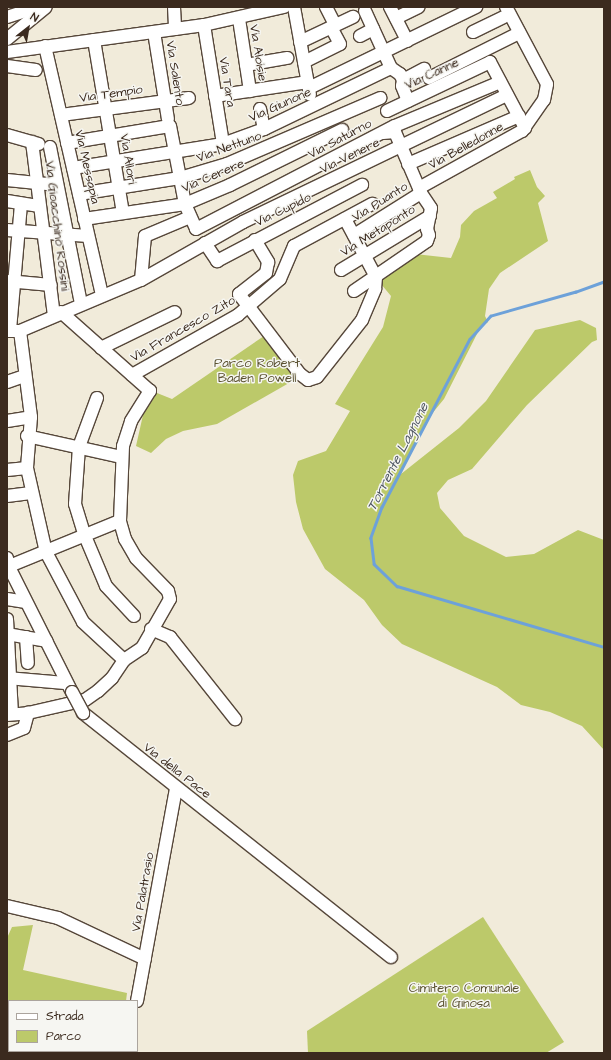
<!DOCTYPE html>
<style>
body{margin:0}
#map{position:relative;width:611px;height:1060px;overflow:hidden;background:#f1ebda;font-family:"Architects Daughter",sans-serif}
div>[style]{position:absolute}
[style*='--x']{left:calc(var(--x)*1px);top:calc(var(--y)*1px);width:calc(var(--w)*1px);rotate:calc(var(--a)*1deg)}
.green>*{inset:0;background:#bcc96a}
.stream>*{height:2.5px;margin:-1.25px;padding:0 1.25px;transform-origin:1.25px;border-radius:1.25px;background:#6da1d9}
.roads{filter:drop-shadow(1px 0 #56473a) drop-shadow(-1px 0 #56473a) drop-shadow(0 1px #56473a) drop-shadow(0 -1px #56473a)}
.minor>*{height:12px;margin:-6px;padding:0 6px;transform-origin:6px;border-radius:6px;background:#fff}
.bridges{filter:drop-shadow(1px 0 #56473a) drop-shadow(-1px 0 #56473a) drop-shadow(0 1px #56473a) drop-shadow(0 -1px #56473a)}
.minor-bridge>*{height:12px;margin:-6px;padding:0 6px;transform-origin:6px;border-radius:6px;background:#fff}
span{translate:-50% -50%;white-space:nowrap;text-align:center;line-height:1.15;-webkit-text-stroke:3px #f6f6f2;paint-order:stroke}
.street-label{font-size:13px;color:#3b2a1e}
.park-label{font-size:13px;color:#5b5231}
.water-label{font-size:14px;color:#4c545f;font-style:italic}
.frame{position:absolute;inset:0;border:8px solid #3b2a1e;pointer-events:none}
.legend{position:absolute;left:8px;top:1000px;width:130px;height:52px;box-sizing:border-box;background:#f6f6f2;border:1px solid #aba49d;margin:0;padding:5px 7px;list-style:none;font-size:12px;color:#3b2a1e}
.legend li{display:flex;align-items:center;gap:8px;height:20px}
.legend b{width:20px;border:1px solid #aba49d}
.north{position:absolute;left:8px;top:8px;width:40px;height:40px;-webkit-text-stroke:3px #f6f6f2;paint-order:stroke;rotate:31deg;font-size:11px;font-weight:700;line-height:16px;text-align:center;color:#3b2a1e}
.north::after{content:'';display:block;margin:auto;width:14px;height:18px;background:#3b2a1e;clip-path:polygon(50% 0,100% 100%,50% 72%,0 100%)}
</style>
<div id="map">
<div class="green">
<i style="clip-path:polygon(530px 170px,537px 187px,545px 196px,538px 203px,548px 241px,500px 273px,489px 289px,485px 316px,488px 322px,480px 328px,444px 399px,426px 421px,401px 474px,459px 428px,486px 401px,535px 330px,580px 320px,596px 328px,597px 340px,592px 342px,527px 405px,472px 469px,448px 480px,437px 493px,440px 508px,464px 536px,506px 557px,534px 554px,578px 530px,604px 540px,604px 750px,582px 726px,550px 712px,521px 705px,497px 687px,402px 644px,382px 625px,364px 600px,325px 569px,303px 529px,296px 502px,293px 475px,298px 461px,326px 451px,350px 411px,335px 404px,383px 327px,391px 296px,376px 278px,415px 254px,451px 258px,460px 237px,461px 225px,474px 211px,497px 198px,493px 192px,515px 179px,514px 177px)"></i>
<i style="clip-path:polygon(264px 336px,296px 379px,217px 424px,183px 431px,166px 439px,151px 453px,136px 446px,143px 415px,157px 393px,172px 399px)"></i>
<i style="clip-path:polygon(483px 917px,564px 1042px,546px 1053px,308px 1053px,307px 1031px)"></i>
<i style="clip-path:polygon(33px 925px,23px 970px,127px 993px,126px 1001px,9px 1001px,9px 1051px,117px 1051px,116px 1053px,7px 1053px,7px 938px,12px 927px)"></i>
</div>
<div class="stream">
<i style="--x:604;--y:282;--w:30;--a:160"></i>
<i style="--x:576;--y:292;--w:88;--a:164.2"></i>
<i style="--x:491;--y:316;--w:31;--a:132"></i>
<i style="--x:470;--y:339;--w:190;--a:117.6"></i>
<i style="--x:382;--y:507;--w:33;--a:110"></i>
<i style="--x:371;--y:538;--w:26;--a:83"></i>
<i style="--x:374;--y:564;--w:32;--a:44"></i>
<i style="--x:397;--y:586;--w:216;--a:16.4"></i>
</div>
<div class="roads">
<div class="minor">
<i style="--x:174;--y:7;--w:22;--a:87"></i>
<i style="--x:294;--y:7;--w:89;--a:79.7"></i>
<i style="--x:326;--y:7;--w:20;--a:63"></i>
<i style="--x:390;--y:7;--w:38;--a:63"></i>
<i style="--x:365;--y:11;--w:63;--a:65.5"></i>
<i style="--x:391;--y:68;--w:11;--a:34"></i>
<i style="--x:400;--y:74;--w:7;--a:63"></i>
<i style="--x:403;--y:80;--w:6;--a:99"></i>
<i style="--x:402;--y:86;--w:16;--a:68"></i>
<i style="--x:7;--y:17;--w:32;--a:-18"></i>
<i style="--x:396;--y:18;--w:25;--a:-26"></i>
<i style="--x:239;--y:19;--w:73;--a:81.3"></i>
<i style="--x:204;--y:25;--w:121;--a:80.9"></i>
<i style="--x:154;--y:32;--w:88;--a:80.9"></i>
<i style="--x:473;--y:32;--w:34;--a:-26"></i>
<i style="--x:360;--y:36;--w:15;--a:-28"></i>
<i style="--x:7;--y:39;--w:50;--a:-39.4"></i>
<i style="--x:94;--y:40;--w:175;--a:80.5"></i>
<i style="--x:300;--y:42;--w:59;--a:-25.3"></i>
<i style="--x:45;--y:46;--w:255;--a:77.1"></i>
<i style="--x:7;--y:52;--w:199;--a:-7.8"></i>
<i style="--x:204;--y:25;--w:82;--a:-12.7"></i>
<i style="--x:304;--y:62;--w:40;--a:-26.6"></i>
<i style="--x:340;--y:44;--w:19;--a:-118"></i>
<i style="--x:246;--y:65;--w:42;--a:-9.7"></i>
<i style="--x:7;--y:66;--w:29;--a:8"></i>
<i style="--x:429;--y:78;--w:101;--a:-26.6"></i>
<i style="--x:403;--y:80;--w:24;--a:-28"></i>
<i style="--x:309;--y:88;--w:186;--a:-25.9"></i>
<i style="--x:215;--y:96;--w:94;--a:-8.6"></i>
<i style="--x:260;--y:109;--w:20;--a:79"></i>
<i style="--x:387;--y:111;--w:114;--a:-25.4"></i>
<i style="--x:490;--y:62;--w:75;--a:62.1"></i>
<i style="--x:61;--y:115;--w:129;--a:-7.6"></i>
<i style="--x:7;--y:135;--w:33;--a:16"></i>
<i style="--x:32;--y:142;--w:174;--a:82.8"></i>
<i style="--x:67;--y:143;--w:104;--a:-9.4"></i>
<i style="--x:170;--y:126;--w:74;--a:79.1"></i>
<i style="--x:50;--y:147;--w:159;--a:78.8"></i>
<i style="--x:408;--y:164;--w:121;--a:-23.4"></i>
<i style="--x:73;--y:168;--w:152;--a:-9.1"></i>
<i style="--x:223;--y:144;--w:44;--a:-20.1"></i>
<i style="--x:264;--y:129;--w:141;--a:-25.7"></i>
<i style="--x:7;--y:180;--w:50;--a:5.7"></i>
<i style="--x:419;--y:188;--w:118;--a:-29"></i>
<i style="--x:522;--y:131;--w:38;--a:-55"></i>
<i style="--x:544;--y:100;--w:16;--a:-79"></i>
<i style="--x:547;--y:84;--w:87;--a:-118"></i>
<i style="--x:79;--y:194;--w:102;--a:-9"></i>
<i style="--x:180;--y:178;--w:49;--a:-16.6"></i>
<i style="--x:227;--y:164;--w:167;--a:-23.3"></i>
<i style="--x:7;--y:201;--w:33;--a:9"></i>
<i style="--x:185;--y:204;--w:27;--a:66"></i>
<i style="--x:196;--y:229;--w:224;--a:-27.4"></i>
<i style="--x:395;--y:126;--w:114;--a:-22.7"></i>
<i style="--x:84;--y:219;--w:102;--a:-8.4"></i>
<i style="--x:185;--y:204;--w:49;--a:-22.9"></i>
<i style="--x:230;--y:185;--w:125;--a:-26.2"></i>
<i style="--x:7;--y:230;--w:81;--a:4.2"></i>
<i style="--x:354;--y:235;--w:79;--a:-32.1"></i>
<i style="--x:255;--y:240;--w:26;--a:59"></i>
<i style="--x:268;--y:262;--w:11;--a:100"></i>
<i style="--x:266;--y:273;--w:34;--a:142"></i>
<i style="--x:239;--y:294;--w:101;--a:52.7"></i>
<i style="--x:300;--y:374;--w:10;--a:37"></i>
<i style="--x:308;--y:380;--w:9;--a:-18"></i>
<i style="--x:317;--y:377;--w:73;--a:-51.7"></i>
<i style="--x:362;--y:320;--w:34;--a:-67"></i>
<i style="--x:375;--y:289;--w:12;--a:-85"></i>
<i style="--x:376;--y:277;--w:66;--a:-118.1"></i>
<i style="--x:205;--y:243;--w:22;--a:56"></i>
<i style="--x:217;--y:261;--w:164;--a:-27.7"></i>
<i style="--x:341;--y:270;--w:104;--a:-31.2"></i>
<i style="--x:141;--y:280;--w:44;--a:-84.8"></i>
<i style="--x:145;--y:236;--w:49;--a:-22.9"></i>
<i style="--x:7;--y:281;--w:44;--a:5.2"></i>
<i style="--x:354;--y:291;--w:88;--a:-34.4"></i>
<i style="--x:427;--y:241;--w:6;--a:-72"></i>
<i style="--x:429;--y:235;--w:6;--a:-108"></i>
<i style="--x:427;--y:229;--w:21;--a:-79"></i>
<i style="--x:431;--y:208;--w:18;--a:-124"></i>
<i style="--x:421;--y:193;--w:66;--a:-113.1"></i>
<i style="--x:395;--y:132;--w:12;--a:175"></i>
<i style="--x:10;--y:330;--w:127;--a:-85"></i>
<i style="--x:7;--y:331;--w:13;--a:0"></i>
<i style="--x:20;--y:331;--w:131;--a:-22.9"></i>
<i style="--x:141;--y:280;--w:117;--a:-29.6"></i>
<i style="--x:243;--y:222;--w:293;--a:-25.7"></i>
<i style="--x:20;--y:331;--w:87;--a:82.7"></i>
<i style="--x:31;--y:417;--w:51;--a:94.5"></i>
<i style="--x:27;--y:468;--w:86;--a:77.3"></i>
<i style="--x:46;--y:552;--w:79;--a:62.1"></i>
<i style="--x:83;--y:622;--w:56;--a:42.8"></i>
<i style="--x:101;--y:348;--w:82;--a:-25.9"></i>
<i style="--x:132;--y:375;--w:122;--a:-29.5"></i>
<i style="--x:238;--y:315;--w:55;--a:-40.6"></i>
<i style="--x:280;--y:279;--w:36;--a:-67"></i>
<i style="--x:294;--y:246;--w:89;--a:-28.3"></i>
<i style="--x:7;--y:382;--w:18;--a:-19"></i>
<i style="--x:97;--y:398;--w:52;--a:110.2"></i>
<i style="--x:79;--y:447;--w:57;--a:94"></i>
<i style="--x:75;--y:504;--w:34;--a:73"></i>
<i style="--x:85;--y:536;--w:54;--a:67.2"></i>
<i style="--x:106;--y:586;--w:41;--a:47"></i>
<i style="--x:7;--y:421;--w:24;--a:-9"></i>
<i style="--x:27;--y:436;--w:96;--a:12.6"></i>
<i style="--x:7;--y:470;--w:20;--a:-6"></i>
<i style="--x:7;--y:496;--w:24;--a:-7"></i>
<i style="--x:7;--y:558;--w:9;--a:77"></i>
<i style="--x:9;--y:567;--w:140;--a:63.3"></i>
<i style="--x:7;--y:567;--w:122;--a:-22.2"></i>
<i style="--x:7;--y:599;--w:19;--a:9"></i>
<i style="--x:7;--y:619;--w:95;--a:87"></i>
<i style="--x:151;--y:629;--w:21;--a:23"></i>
<i style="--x:170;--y:637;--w:105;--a:51.6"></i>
<i style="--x:7;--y:634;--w:40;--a:10"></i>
<i style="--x:26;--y:637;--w:26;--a:86"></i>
<i style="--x:7;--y:678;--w:58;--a:4.9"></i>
<i style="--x:83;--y:713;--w:393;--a:38.4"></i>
<i style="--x:7;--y:715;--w:21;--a:-5"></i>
<i style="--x:28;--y:713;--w:58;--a:-12.8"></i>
<i style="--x:85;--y:700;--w:16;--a:-35"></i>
<i style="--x:98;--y:691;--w:19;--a:-43"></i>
<i style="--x:112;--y:678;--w:22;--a:-56"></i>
<i style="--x:124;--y:660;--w:22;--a:-34"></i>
<i style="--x:142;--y:648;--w:56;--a:-60.3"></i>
<i style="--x:170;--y:599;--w:8;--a:-104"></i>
<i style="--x:168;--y:591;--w:46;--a:-134.1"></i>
<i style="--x:136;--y:558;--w:22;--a:-120"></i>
<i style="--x:125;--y:539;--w:19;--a:-106"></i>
<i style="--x:120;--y:521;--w:75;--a:-87.7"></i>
<i style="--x:123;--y:446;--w:26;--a:-72"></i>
<i style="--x:131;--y:421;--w:36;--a:-58"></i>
<i style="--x:150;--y:391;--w:119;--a:-138.4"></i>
<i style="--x:7;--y:735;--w:18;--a:-22"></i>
<i style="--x:24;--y:728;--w:16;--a:-75"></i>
<i style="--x:7;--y:906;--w:52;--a:13.2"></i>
<i style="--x:58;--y:918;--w:96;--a:25.2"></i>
<i style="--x:137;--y:1001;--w:217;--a:-79.6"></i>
<i style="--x:127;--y:1053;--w:2;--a:-63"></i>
</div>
</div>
<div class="bridges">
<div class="minor-bridge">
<i style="--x:72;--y:692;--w:24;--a:62"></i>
</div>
</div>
<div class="street-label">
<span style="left:258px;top:53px;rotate:81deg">Via Aloisie</span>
<span style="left:175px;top:73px;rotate:81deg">Via Salento</span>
<span style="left:432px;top:74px;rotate:-25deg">Via Canne</span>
<span style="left:227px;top:82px;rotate:81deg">Via Tara</span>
<span style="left:111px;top:94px;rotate:-8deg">Via Tempio</span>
<span style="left:280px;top:105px;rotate:-24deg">Via Giunone</span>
<span style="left:340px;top:139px;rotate:-28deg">Via Saturno</span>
<span style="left:466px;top:146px;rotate:-29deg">Via Belledonne</span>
<span style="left:229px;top:147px;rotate:-20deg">Via Nettuno</span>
<span style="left:350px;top:156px;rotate:-26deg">Via Venere</span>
<span style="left:128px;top:159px;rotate:81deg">Via Allori</span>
<span style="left:87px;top:167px;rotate:77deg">Via Messapia</span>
<span style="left:213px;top:176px;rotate:-23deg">Via Cerere</span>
<span style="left:380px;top:202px;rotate:-32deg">Via Puanto</span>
<span style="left:283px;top:210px;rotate:-26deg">Via Cupido</span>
<span style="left:57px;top:226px;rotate:83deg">Via Gioacchino Rossini</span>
<span style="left:378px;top:231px;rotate:-32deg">Via Metaponto</span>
<span style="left:183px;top:329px;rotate:-30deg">Via Francesco Zito</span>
<span style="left:177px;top:771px;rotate:38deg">Via della Pace</span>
<span style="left:143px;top:892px;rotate:-80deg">Via Palatrasio</span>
</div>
<div class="park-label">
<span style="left:257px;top:371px">Parco Robert<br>Baden Powell</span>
<span style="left:464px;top:996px">Cimitero Comunale<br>di Ginosa</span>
</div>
<div class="water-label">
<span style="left:398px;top:457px;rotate:-63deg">Torrente Lagnone</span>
</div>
<div class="frame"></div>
<ul class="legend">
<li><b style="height:5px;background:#fff"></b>Strada</li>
<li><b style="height:11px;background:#bcc96a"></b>Parco</li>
</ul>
<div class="north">N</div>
</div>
